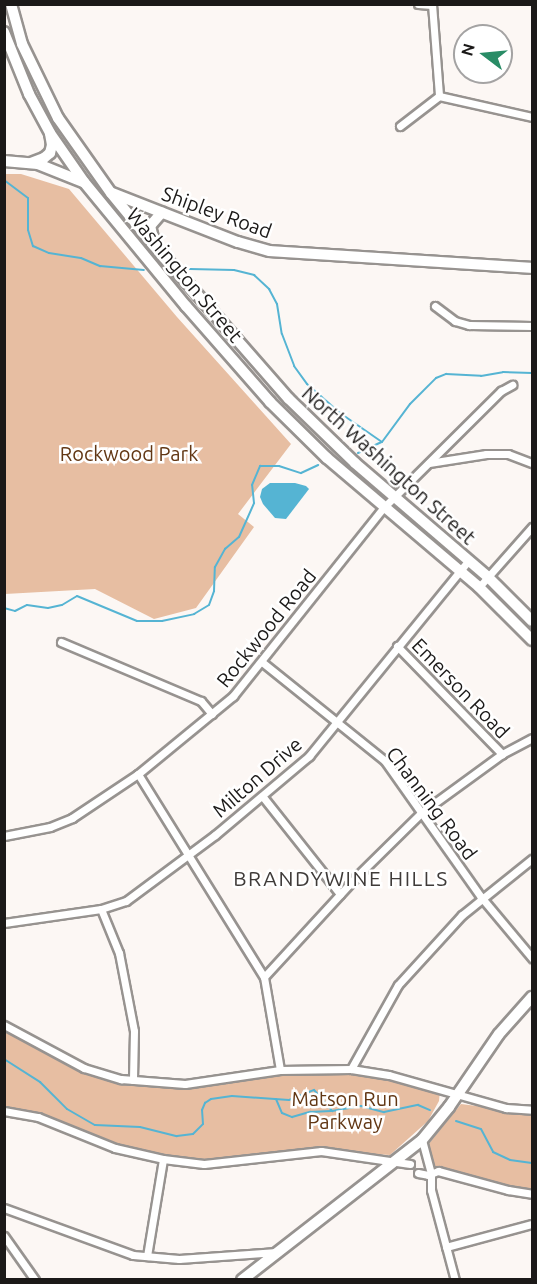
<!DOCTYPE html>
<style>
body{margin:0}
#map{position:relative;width:537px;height:1284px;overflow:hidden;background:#fcf7f4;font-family:Ubuntu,sans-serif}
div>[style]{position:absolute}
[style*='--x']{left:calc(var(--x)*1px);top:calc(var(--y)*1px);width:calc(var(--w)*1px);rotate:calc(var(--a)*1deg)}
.green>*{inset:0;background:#e7bea2}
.water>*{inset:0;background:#55b4d3}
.stream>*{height:2px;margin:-1px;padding:0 1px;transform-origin:1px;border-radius:1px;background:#55b4d3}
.roads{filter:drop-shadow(2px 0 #979390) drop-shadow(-2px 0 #979390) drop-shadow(0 2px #979390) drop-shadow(0 -2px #979390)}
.street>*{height:7px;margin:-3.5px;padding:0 3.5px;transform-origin:3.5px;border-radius:3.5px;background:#fff}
.secondary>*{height:10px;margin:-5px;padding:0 5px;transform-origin:5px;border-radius:5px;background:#fff}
span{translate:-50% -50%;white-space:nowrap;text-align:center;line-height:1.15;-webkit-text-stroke:5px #fff;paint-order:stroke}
.street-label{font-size:20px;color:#1b1918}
.park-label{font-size:20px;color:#623714}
.neighbourhood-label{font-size:21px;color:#3f3b39;letter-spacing:1.5px}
.frame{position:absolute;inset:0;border:6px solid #1b1918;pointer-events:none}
.north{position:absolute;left:453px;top:24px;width:60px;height:60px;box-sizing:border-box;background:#fff;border:2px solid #a4a3a3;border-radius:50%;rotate:286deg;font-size:16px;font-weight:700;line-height:24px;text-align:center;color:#1b1918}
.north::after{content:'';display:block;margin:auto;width:21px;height:27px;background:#298c66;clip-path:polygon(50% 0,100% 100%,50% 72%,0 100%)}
</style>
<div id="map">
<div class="green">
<i style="clip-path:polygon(4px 174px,21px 174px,69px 189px,177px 317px,291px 444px,238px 514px,254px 527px,196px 608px,154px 619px,95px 589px,5px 594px)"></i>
<i style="clip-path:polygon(4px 1026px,66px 1058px,121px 1079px,185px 1084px,280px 1070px,351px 1069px,440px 1090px,439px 1101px,428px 1121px,390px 1155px,321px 1151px,204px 1164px,145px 1156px,23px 1114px,5px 1112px)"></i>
<i style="clip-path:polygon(461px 1104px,532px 1113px,532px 1194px,438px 1171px,432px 1164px,427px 1146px)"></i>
</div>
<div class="water">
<i style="clip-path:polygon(270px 483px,295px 483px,306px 486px,309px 489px,286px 519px,275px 518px,263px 504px,260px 497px,262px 489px)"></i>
</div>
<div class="stream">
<i style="--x:4;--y:180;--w:30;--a:37"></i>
<i style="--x:28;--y:198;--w:32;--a:90"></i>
<i style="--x:28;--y:230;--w:17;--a:73"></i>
<i style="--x:33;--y:246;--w:17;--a:24"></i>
<i style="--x:49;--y:253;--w:32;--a:9"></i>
<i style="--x:81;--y:258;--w:21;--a:23"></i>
<i style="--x:100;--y:266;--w:44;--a:5.2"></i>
<i style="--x:190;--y:269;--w:44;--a:1.3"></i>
<i style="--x:234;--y:270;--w:21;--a:14"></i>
<i style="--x:254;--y:275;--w:21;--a:43"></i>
<i style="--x:269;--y:289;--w:17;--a:62"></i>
<i style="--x:277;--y:304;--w:30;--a:81"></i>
<i style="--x:282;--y:334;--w:34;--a:69"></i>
<i style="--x:294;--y:366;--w:22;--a:54"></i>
<i style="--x:307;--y:384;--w:44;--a:41.3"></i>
<i style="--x:340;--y:413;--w:51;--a:34.6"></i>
<i style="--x:382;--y:442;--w:47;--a:-53.6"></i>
<i style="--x:410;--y:404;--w:37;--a:-45"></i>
<i style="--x:436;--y:378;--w:11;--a:-22"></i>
<i style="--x:446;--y:374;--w:35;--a:3"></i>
<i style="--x:481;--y:376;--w:22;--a:-10"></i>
<i style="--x:503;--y:372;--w:29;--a:2"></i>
<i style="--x:358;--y:453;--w:26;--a:-25"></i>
<i style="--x:4;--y:608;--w:11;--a:15"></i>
<i style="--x:15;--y:611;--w:13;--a:-27"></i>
<i style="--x:27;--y:605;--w:21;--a:8"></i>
<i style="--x:48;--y:608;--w:14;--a:-12"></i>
<i style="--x:62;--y:605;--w:17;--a:-31"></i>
<i style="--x:77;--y:596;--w:65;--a:22.6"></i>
<i style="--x:137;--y:621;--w:25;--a:0"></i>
<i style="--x:162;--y:621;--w:33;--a:-12"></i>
<i style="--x:194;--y:614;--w:17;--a:-31"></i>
<i style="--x:209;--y:605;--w:15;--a:-70"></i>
<i style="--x:214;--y:591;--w:24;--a:-88"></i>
<i style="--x:215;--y:567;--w:21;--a:-61"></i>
<i style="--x:225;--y:549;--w:18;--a:-41"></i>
<i style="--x:239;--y:537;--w:37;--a:-66"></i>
<i style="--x:254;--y:503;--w:18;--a:-96"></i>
<i style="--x:252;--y:485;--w:21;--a:-67"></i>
<i style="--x:260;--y:466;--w:19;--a:0"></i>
<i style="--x:279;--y:466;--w:23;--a:18"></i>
<i style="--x:301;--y:473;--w:19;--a:-25"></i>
<i style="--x:4;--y:673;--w:6;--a:90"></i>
<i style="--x:4;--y:1059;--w:43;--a:32.6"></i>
<i style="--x:40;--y:1082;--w:38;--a:45"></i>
<i style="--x:67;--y:1109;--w:32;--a:30"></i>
<i style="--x:95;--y:1125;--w:45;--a:2.5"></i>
<i style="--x:140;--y:1127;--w:38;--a:14"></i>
<i style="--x:177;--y:1136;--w:16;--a:-7"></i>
<i style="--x:193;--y:1134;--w:14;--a:-45"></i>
<i style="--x:203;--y:1124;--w:14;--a:-94"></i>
<i style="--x:202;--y:1110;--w:8;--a:-67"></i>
<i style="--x:205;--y:1103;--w:7;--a:-34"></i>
<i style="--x:211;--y:1099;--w:21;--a:-8"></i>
<i style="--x:232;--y:1096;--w:57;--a:4"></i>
<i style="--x:289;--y:1100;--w:27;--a:-22"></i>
<i style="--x:314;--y:1090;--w:28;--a:49"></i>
<i style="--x:332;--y:1111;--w:29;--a:-10"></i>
<i style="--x:361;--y:1106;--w:24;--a:15"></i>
<i style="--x:384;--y:1112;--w:35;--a:-12"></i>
<i style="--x:418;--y:1105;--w:13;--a:23"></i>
<i style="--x:276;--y:1099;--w:15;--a:67"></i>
<i style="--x:282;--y:1113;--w:11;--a:22"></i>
<i style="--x:292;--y:1117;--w:19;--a:-16"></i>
<i style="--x:310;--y:1112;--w:21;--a:-3"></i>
<i style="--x:456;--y:1121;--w:26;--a:18"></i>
<i style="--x:481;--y:1129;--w:26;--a:62"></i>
<i style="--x:493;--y:1152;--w:19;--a:25"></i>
<i style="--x:510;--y:1160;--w:22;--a:8"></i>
</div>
<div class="roads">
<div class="street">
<i style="--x:418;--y:4;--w:14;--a:4"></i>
<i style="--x:432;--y:4;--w:92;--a:85.6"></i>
<i style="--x:400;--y:126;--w:49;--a:-37.6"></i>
<i style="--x:439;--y:96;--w:95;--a:12.7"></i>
<i style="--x:435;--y:306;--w:25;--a:37"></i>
<i style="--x:455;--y:321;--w:15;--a:16"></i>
<i style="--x:469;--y:325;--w:63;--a:0.9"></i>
<i style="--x:429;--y:463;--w:58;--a:-9"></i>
<i style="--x:486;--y:454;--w:22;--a:0"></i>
<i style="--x:508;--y:454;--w:26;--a:21"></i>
<i style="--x:479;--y:587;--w:80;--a:-48.5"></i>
<i style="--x:61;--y:642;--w:152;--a:22.9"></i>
<i style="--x:201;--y:701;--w:17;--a:50"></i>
<i style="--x:397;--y:646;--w:151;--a:45.8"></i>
<i style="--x:262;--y:662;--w:158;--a:38.8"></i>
<i style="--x:385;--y:761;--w:166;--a:54.8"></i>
<i style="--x:481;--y:897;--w:80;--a:50.1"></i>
<i style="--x:138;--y:774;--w:239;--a:58.2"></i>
<i style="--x:264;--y:977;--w:94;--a:80.2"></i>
<i style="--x:263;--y:797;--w:124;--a:51.6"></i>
<i style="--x:4;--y:836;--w:47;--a:-11.1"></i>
<i style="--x:50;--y:827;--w:24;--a:-22"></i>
<i style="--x:72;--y:818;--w:79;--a:-33.7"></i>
<i style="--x:138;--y:774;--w:123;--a:-39.4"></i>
<i style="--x:233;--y:696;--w:242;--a:-51.4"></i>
<i style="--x:384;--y:507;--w:165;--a:-44.8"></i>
<i style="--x:501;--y:391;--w:13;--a:-29"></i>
<i style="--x:101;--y:909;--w:48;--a:67.8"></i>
<i style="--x:119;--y:953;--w:79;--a:79.1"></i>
<i style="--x:134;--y:1031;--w:49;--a:91.2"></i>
<i style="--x:4;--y:923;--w:98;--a:-8.2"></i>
<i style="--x:101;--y:909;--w:26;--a:-18"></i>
<i style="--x:126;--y:901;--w:111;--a:-36.6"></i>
<i style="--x:215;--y:835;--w:123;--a:-40"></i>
<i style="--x:309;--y:756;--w:253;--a:-50.8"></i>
<i style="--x:264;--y:977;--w:134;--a:-47.4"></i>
<i style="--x:355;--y:878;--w:93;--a:-44.6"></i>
<i style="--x:421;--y:813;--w:100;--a:-36.1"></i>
<i style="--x:502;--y:754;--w:34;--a:-28"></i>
<i style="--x:4;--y:1025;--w:91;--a:28.3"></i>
<i style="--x:84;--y:1068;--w:39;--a:17"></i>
<i style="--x:121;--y:1079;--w:64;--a:4.5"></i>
<i style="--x:185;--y:1084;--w:96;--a:-8.4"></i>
<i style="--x:280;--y:1070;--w:71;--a:-0.8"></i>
<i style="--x:351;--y:1069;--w:38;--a:9"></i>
<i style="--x:389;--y:1075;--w:122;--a:15.8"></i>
<i style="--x:506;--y:1108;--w:26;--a:4"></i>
<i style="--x:351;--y:1069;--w:96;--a:-60.8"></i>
<i style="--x:398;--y:985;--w:95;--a:-47.6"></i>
<i style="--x:462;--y:915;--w:90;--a:-38.7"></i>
<i style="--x:4;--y:1111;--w:35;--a:10"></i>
<i style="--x:38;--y:1117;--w:83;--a:21.9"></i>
<i style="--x:115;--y:1148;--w:49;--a:12.9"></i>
<i style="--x:163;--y:1159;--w:41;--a:7"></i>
<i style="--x:204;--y:1164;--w:118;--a:-6.3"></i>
<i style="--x:321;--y:1151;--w:90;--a:8.3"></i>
<i style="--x:422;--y:1140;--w:34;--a:75"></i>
<i style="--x:431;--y:1173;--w:17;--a:90"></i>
<i style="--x:431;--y:1190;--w:93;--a:75.1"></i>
<i style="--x:418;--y:1173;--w:10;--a:11"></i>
<i style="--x:428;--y:1175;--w:11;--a:-22"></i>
<i style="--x:438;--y:1171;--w:73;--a:15.2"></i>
<i style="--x:508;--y:1190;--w:24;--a:9"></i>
<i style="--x:4;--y:1208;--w:137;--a:20"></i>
<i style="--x:133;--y:1255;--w:46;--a:5"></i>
<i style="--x:179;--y:1259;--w:98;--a:-4.1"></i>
<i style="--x:4;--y:1236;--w:54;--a:54.8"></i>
<i style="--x:446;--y:1247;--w:89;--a:-15"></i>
<i style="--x:147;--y:1256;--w:98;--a:-80.6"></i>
</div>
<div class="secondary">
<i style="--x:11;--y:4;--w:41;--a:74.6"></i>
<i style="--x:22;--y:44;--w:82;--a:64.1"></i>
<i style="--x:58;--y:118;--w:92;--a:54.8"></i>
<i style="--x:111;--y:193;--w:57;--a:50.7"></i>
<i style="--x:147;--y:237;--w:215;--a:48.8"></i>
<i style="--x:289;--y:399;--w:92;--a:44.1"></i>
<i style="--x:355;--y:463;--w:175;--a:40.6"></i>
<i style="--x:488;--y:577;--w:62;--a:45"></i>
<i style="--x:4;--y:32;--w:67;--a:68"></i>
<i style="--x:29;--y:94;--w:44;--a:61.7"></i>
<i style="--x:50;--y:133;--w:60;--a:55.2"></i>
<i style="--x:84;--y:182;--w:161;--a:50.6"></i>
<i style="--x:186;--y:306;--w:128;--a:48.8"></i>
<i style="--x:270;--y:402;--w:80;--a:44.5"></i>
<i style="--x:327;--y:458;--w:199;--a:40.3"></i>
<i style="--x:479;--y:587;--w:75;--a:45"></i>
<i style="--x:4;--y:161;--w:34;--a:5"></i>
<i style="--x:38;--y:164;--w:48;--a:21.8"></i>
<i style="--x:31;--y:163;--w:14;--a:-21"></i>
<i style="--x:44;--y:158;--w:8;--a:-40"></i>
<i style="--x:50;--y:153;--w:8;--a:-76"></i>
<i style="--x:52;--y:145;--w:11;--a:-100"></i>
<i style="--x:112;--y:193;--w:135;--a:21.3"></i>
<i style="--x:238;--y:242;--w:33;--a:16"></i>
<i style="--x:270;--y:251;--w:263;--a:3.7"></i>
<i style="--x:154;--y:242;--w:16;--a:-104"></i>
<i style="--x:150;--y:226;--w:18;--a:-49"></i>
<i style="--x:242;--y:1280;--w:228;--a:-37.9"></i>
<i style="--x:422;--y:1140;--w:43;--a:-50.7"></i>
<i style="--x:449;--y:1107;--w:88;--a:-55.6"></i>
<i style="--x:499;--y:1034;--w:50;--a:-48.3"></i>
</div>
</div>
<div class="street-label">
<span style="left:217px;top:212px;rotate:20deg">Shipley Road</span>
<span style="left:185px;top:275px;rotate:50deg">Washington Street</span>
<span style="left:389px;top:465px;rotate:42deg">North Washington Street</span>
<span style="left:266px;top:628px;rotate:-51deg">Rockwood Road</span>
<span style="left:461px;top:688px;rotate:46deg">Emerson Road</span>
<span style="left:257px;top:777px;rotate:-41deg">Milton Drive</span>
<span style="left:432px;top:803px;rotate:53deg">Channing Road</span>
</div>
<div class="park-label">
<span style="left:129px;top:453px">Rockwood Park</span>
<span style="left:345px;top:1110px">Matson Run<br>Parkway</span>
</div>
<div class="neighbourhood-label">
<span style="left:341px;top:878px">BRANDYWINE HILLS</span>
</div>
<div class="frame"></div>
<div class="north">N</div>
</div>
